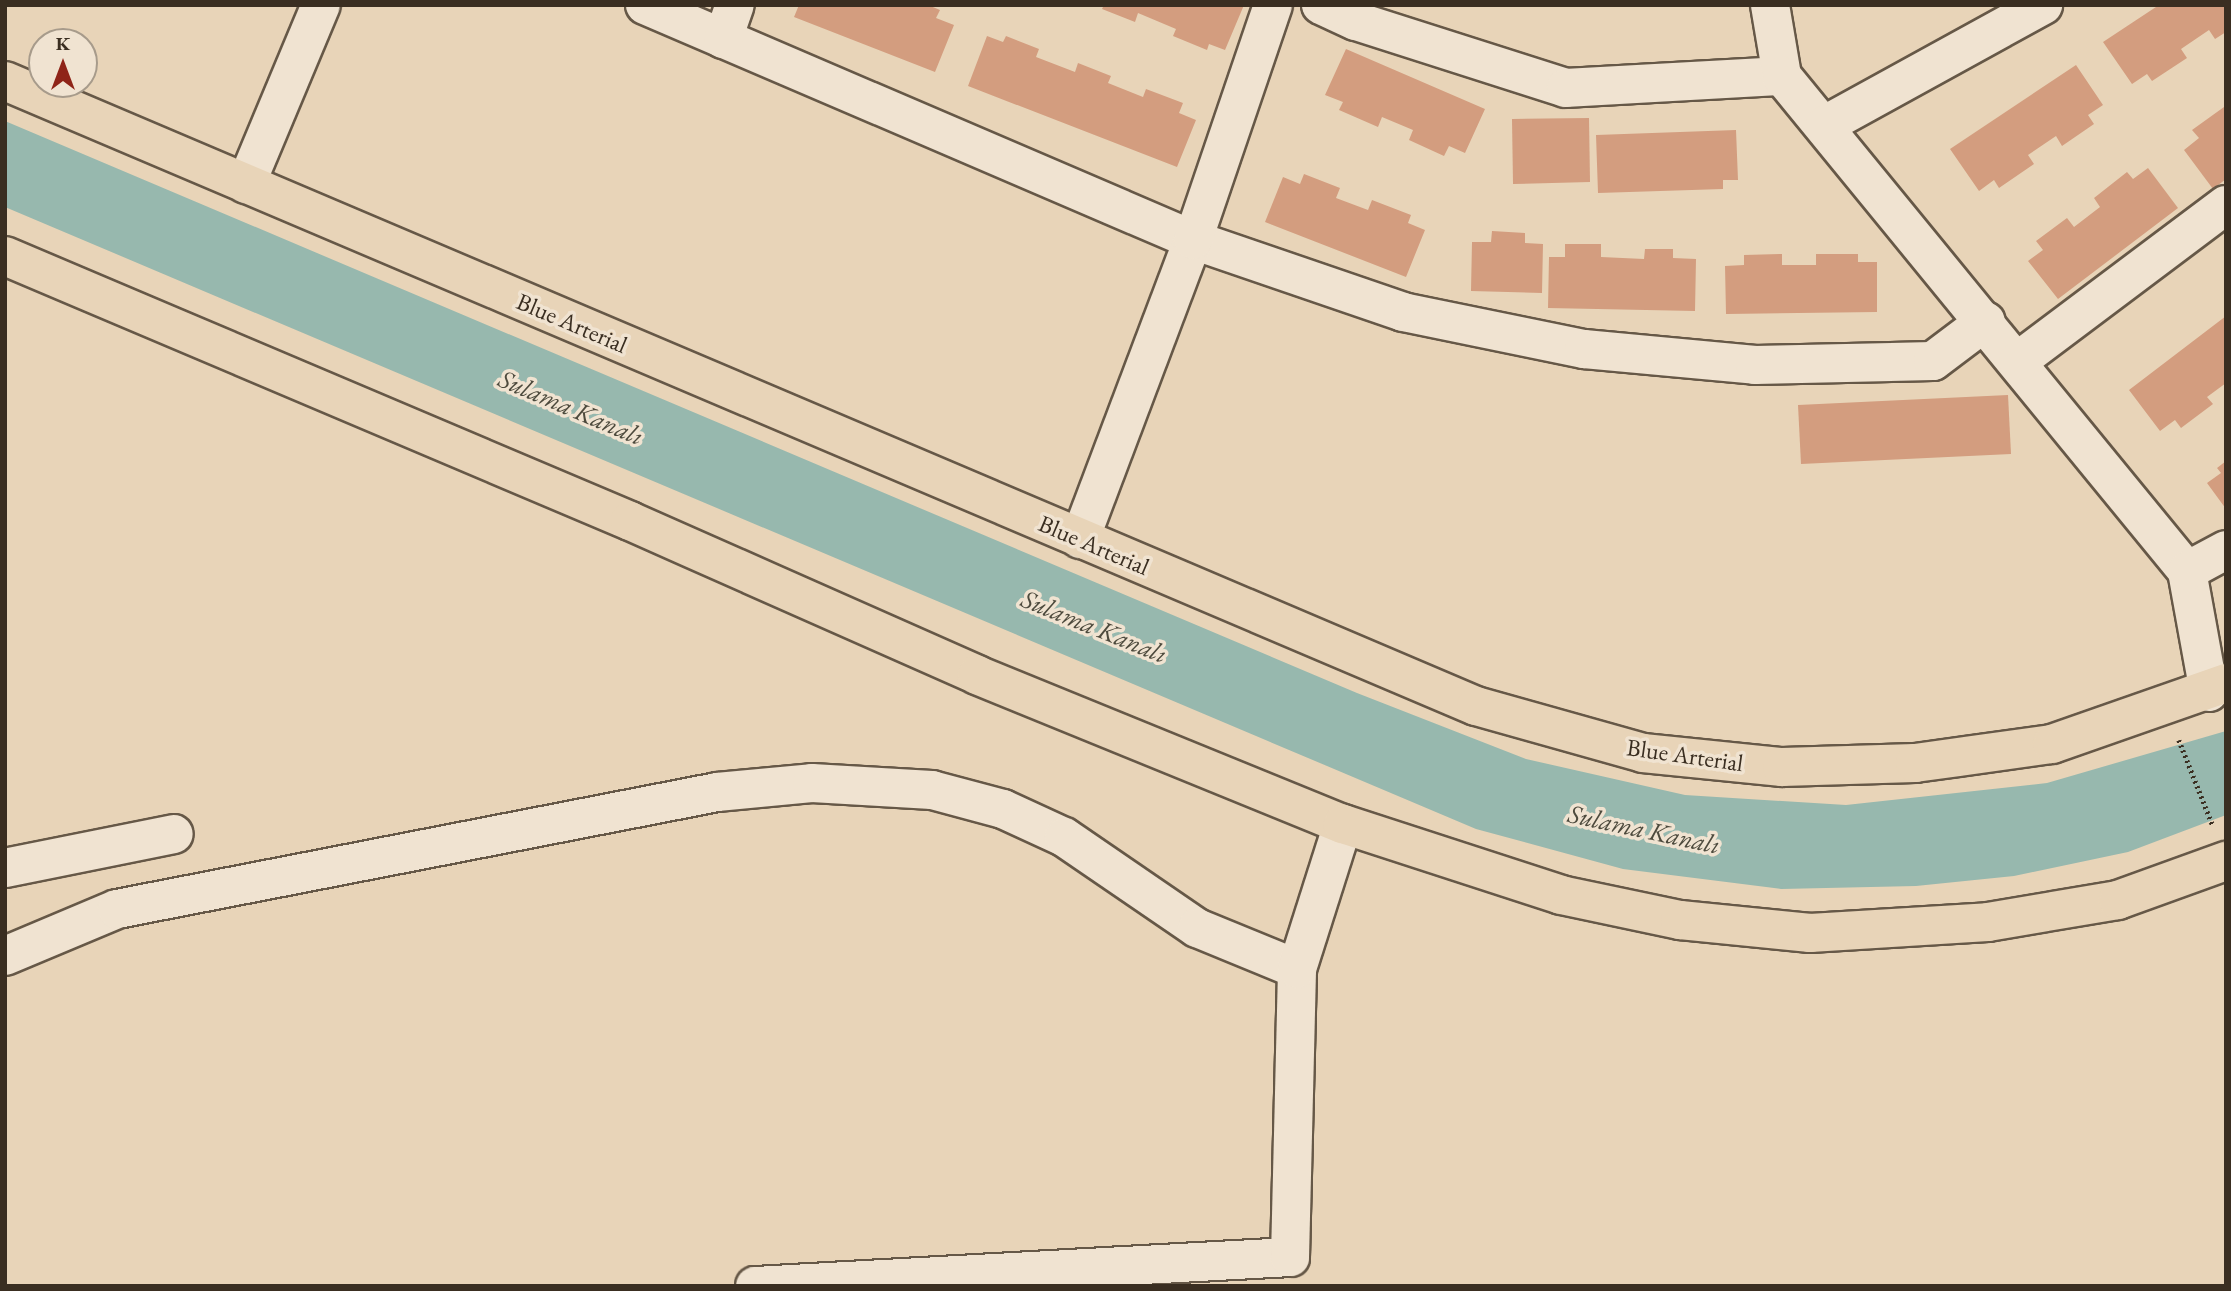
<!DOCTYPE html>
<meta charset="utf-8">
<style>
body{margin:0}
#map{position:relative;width:2231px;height:1291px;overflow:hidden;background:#e8d4b8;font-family:"EB Garamond",serif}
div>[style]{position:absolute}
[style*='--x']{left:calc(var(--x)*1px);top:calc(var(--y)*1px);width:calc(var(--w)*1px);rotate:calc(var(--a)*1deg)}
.water>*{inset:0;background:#97b8ae}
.building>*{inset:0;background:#d39d7f}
.path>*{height:4.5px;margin-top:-2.25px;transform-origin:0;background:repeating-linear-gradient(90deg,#3a2e21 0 2px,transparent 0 5.5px)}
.roads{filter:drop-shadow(2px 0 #665847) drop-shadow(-2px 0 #665847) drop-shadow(0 2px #665847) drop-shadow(0 -2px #665847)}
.minor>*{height:38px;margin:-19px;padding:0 19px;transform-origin:19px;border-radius:19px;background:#f0e3d1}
.major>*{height:38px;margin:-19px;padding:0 19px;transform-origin:19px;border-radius:19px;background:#e8d4b8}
span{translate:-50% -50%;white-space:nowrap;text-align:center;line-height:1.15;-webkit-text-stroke:7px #f0e3d1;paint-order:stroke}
.street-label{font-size:24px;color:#3a2e21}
.water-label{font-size:26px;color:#4d4a3d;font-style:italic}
.frame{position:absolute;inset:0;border:7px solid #3a2e21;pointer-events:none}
.north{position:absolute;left:28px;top:28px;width:70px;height:70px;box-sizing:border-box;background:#f0e3d1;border:2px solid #a79b8b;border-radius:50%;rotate:0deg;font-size:19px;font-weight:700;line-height:28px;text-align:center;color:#3a2e21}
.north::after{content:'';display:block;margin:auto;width:24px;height:32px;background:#8f2418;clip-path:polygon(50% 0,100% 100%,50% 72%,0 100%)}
</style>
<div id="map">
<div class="water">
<i style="clip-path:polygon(5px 121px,1357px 693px,1526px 759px,1685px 795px,1846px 805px,2047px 783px,2226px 731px,2226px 815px,2128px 852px,2014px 876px,1916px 886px,1781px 889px,1623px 869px,1476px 829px,5px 207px)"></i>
</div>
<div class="building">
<i style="clip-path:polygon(799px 5px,928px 5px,940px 10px,936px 18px,954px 25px,935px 72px,794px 17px)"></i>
<i style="clip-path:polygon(1104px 5px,1244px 5px,1225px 50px,1209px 44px,1207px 50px,1173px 36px,1176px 29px,1138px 13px,1135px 22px,1102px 9px)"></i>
<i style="clip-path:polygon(2159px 5px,2226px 5px,2226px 32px,2215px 39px,2209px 30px,2181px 49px,2187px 58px,2152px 81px,2147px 74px,2132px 84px,2103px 42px)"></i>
<i style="clip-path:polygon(987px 36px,1003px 42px,1006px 36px,1039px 49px,1036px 57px,1075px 72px,1078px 63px,1111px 76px,1108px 83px,1143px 97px,1146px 89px,1183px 103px,1179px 113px,1196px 120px,1177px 167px,968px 86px)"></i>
<i style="clip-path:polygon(1346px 49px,1485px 109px,1465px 153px,1449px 146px,1444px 156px,1409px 140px,1413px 130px,1382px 117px,1378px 127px,1339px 110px,1343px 102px,1325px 95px)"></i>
<i style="clip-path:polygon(2076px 65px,2103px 105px,2088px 115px,2094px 124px,2062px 146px,2056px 136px,2028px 155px,2034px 164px,1999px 188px,1994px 180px,1979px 191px,1950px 149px)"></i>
<i style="clip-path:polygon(2224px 107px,2226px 179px,2213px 189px,2184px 150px,2199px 138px,2192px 130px)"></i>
<i style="clip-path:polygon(1589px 118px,1590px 182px,1513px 184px,1512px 119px)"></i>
<i style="clip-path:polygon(1736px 130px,1738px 180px,1723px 180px,1723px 189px,1598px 193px,1596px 135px)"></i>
<i style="clip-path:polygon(2148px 168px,2178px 208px,2058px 299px,2028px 261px,2043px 250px,2036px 241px,2067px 218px,2074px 227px,2100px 207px,2094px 198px,2127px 172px,2133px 179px)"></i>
<i style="clip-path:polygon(1304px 174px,1340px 188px,1336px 198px,1368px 210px,1372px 200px,1411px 215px,1408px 223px,1425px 230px,1406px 277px,1265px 222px,1283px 177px,1300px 184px)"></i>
<i style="clip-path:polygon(1492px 231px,1525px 233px,1525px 243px,1543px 244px,1542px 293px,1471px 291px,1472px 242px,1491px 242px)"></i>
<i style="clip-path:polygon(1565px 244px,1601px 244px,1601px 257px,1644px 259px,1645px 249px,1673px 249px,1673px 258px,1696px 259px,1695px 311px,1548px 308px,1549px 257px,1565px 257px)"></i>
<i style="clip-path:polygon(1782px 254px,1782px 265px,1816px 265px,1816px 254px,1858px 254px,1858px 262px,1877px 262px,1877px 312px,1726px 314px,1725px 266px,1744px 265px,1744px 255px)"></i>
<i style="clip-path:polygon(2226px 316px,2226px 383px,2207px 397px,2213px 404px,2181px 428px,2175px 420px,2160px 431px,2129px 390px)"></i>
<i style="clip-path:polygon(2008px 395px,2011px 454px,1801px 464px,1798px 405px)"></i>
<i style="clip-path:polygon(2226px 461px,2226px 509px,2207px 483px,2221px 473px,2217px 468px)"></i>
</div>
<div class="path">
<i style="--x:2179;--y:740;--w:92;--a:68.4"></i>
</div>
<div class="roads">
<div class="minor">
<i style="--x:645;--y:5;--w:596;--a:23.21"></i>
<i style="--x:1193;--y:240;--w:222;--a:18.9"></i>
<i style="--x:1403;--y:312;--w:185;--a:11.6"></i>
<i style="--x:1584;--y:349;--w:172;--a:5.3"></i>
<i style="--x:1755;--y:365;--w:178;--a:-1.3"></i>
<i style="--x:1933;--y:361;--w:66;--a:-37"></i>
<i style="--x:1321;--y:5;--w:38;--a:25"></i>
<i style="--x:1356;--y:21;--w:220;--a:17.7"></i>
<i style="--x:1566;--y:88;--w:216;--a:-3.2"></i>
<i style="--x:1770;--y:5;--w:72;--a:80.4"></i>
<i style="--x:1782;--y:76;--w:640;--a:50.71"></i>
<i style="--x:2187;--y:571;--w:123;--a:79.7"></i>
<i style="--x:723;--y:39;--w:36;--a:-71"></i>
<i style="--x:1825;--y:125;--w:249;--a:-28.8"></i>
<i style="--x:246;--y:184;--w:194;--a:-67.3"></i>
<i style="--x:2018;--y:361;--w:260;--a:-36.9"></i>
<i style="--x:1080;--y:539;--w:320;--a:-69.3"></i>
<i style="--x:1193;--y:240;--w:248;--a:-71.2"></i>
<i style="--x:2187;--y:571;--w:44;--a:-28.3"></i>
<i style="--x:5;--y:868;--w:172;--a:-11.4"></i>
<i style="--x:5;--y:956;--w:121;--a:-22.8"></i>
<i style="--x:117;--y:909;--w:611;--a:-11.03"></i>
<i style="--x:717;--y:792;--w:95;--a:-5.4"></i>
<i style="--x:812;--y:783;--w:120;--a:3.3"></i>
<i style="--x:932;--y:790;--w:73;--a:15"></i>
<i style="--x:1003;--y:809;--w:67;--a:24.7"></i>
<i style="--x:1064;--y:837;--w:161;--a:34.4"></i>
<i style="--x:1197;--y:928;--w:108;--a:22.3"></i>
<i style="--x:755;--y:1286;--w:536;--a:-3.1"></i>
<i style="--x:1290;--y:1257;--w:288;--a:-88.6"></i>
<i style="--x:1297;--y:969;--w:152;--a:-72.4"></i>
</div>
<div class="major">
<i style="--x:5;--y:81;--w:1598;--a:23.02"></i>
<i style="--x:1476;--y:706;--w:173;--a:15.7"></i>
<i style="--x:1643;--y:753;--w:140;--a:5.8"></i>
<i style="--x:1782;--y:767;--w:133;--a:-1.7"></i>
<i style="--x:1915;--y:763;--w:138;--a:-7.9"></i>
<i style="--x:2052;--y:744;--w:184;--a:-19.3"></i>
<i style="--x:5;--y:256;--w:679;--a:22.98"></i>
<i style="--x:630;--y:521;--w:380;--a:23.9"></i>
<i style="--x:977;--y:675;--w:395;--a:22.2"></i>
<i style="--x:1343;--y:824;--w:229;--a:18"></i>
<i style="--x:1561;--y:895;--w:122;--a:11.9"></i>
<i style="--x:1680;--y:920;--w:131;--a:5.7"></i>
<i style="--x:1810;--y:933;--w:178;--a:-3.5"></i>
<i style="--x:1988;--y:922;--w:132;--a:-9.6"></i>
<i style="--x:2118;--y:900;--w:115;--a:-19.9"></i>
</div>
</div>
<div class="street-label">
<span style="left:572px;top:323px;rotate:23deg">Blue Arterial</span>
<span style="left:1094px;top:545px;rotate:23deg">Blue Arterial</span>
<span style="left:1685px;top:755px;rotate:8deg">Blue Arterial</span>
</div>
<div class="water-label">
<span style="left:571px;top:408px;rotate:23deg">Sulama Kanalı</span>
<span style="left:1094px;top:627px;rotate:22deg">Sulama Kanalı</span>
<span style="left:1644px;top:830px;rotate:12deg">Sulama Kanalı</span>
</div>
<div class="frame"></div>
<div class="north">K</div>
</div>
